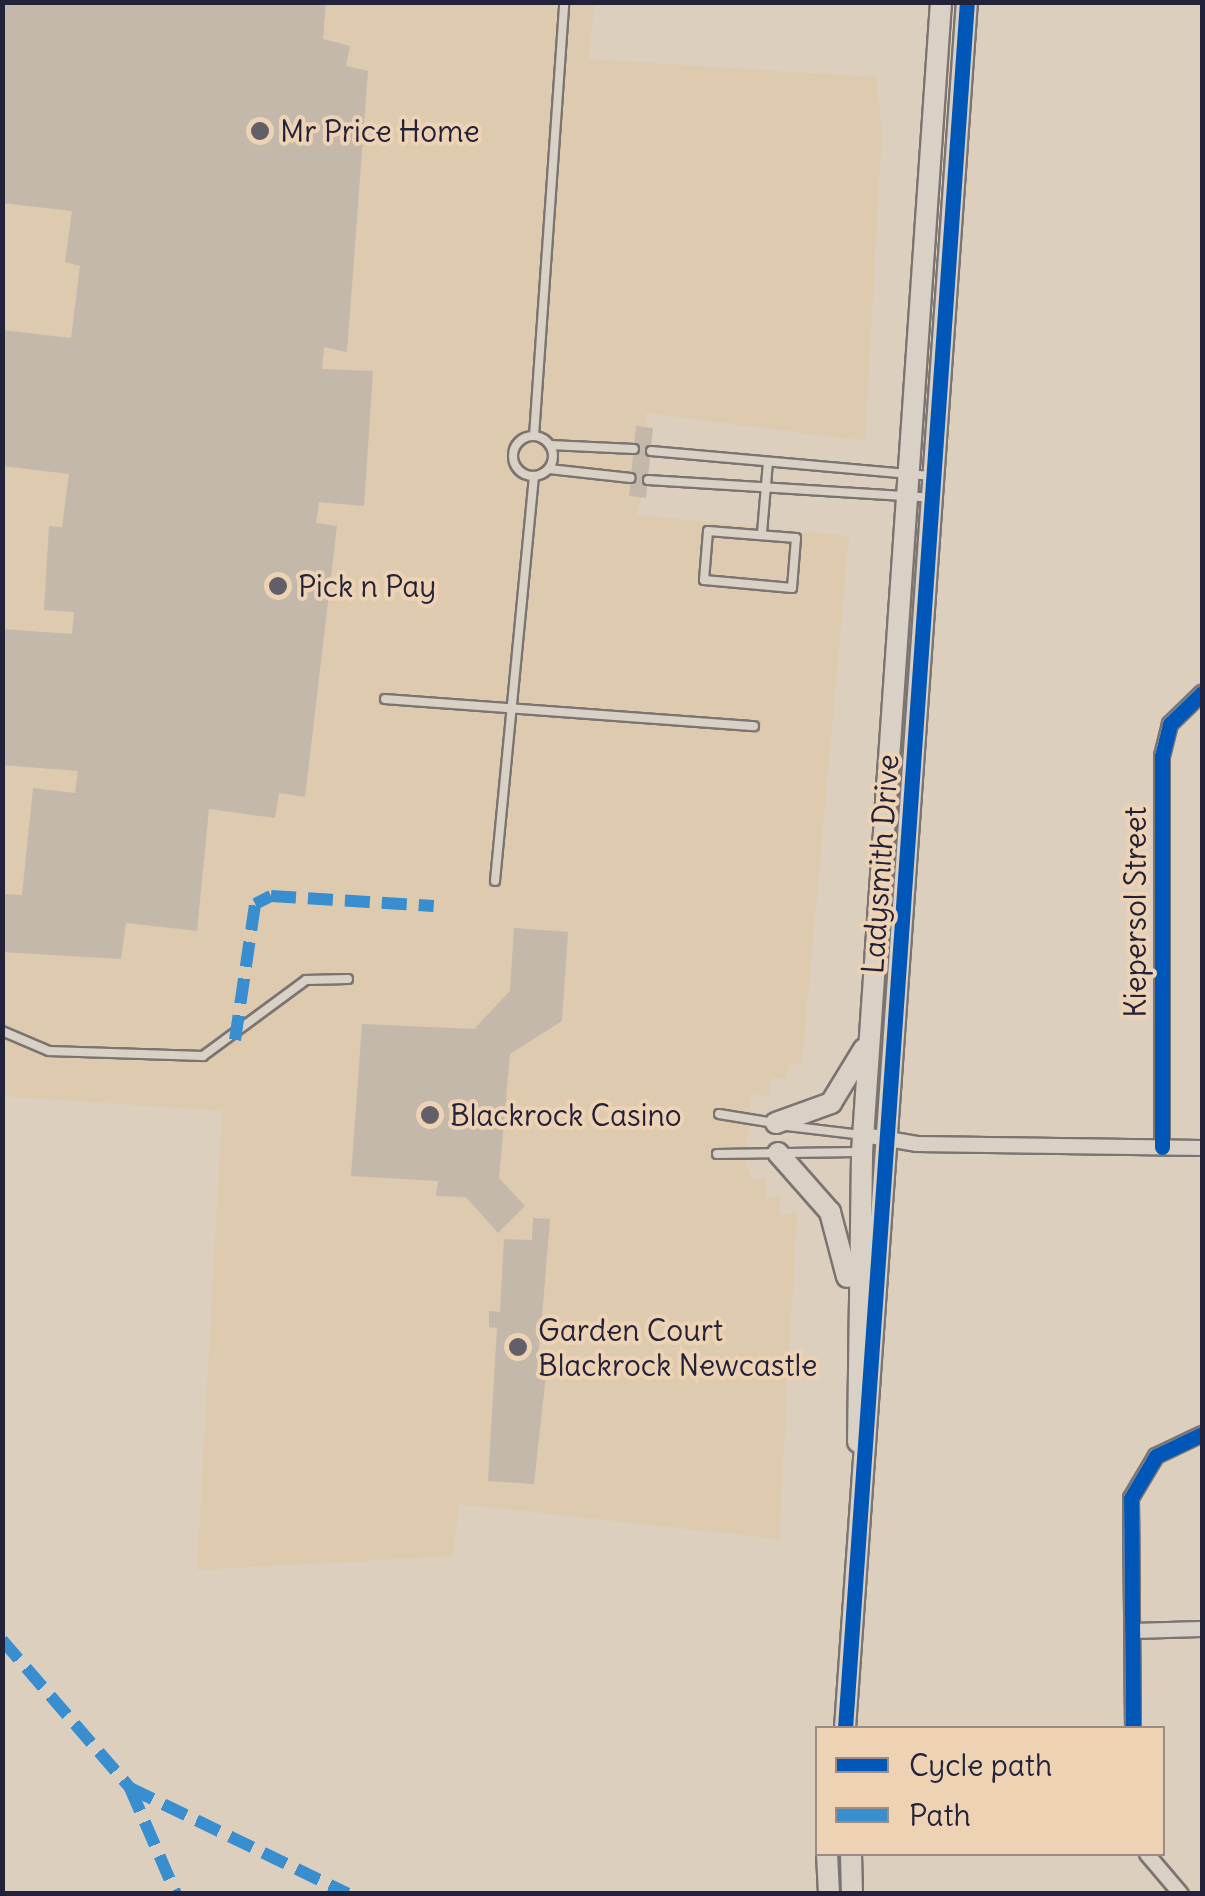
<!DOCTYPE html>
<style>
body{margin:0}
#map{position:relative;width:1205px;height:1896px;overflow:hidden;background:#ddcfbd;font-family:Delius,sans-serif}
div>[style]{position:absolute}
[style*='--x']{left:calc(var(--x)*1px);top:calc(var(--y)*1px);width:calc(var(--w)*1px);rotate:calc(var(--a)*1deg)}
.built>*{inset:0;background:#decaaf}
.building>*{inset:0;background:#c3b8aa}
.roads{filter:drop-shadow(2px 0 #7b7471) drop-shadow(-2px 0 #7b7471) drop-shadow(0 2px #7b7471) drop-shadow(0 -2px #7b7471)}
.lane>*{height:8px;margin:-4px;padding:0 4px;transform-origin:4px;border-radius:4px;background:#dad1c6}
.lane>.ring{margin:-4px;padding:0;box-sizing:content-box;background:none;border:8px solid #dad1c6;border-radius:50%}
.street>*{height:14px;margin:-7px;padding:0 7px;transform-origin:7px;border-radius:7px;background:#dad1c6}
.secondary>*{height:20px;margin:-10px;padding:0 10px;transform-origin:10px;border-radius:10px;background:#dad1c6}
.quiet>*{height:12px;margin-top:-6px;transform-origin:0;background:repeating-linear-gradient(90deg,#398ed0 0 25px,transparent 0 37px)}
.cycleway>*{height:15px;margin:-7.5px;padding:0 7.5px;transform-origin:7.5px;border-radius:7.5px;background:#0057b8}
.dots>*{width:28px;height:28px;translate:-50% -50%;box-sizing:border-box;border:5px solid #edd2b4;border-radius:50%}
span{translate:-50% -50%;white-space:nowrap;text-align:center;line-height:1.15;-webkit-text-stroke:8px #edd2b4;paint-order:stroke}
.poi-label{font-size:30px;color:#22223b}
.left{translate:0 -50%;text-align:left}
.street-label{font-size:30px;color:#22223b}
.frame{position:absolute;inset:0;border:5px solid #22223b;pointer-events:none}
.legend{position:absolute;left:815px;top:1726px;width:350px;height:130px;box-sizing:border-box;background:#edd2b4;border:2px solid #9c8c84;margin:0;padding:12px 18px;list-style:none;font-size:30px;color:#22223b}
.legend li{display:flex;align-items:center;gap:20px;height:50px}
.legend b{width:50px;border:2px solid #9c8c84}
</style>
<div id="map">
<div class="built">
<i style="clip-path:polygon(2px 3px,595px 3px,588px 59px,876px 77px,882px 132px,865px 441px,646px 413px,648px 480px,636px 515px,849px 536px,802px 1064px,788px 1063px,787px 1079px,771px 1078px,770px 1096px,751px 1095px,745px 1163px,752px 1179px,766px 1178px,766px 1198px,780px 1197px,780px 1215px,797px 1213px,779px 1539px,459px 1504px,453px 1556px,197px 1570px,222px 1111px,3px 1096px)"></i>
</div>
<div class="building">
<i style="clip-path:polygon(3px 2px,326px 2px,323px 39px,350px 46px,346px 66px,368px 71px,347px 352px,324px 347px,322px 369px,373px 371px,364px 506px,319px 502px,316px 523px,337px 526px,305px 797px,279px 793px,275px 818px,209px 809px,197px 931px,126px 923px,121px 959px,2px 952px,3px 894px,22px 895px,33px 788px,75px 793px,78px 771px,2px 765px,2px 629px,72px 634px,74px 612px,44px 610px,49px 526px,62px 527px,69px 474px,2px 466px,2px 330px,71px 338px,80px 266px,65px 262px,72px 211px,2px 203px)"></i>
<i style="clip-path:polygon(636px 426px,653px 428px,646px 498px,629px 496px)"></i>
<i style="clip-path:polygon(514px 928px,568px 932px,562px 1021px,510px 1054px,499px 1178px,525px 1206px,498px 1233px,466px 1197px,436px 1196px,438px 1181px,351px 1176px,362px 1024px,474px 1029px,510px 991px)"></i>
<i style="clip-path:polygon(533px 1218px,550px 1219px,542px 1317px,557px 1318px,556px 1330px,540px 1329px,538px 1364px,547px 1365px,534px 1484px,488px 1481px,497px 1328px,489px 1327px,489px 1311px,500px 1312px,504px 1239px,532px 1240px)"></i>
</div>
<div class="roads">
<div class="lane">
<i style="--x:534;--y:436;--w:435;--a:-86"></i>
<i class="ring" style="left:513px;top:436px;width:32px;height:32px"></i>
<i style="--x:550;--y:445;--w:84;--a:2.7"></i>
<i style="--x:651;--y:451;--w:280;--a:5.1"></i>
<i style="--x:549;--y:469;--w:82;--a:6.3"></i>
<i style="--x:648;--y:480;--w:284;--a:3.6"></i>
<i style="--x:708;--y:531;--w:88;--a:4.5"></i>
<i style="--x:796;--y:538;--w:50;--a:94.6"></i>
<i style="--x:792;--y:588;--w:88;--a:-174.8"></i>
<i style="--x:704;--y:580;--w:49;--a:-85.3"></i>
<i style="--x:762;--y:533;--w:71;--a:-85.2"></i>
<i style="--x:385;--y:699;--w:370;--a:4.2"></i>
<i style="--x:495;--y:881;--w:407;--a:-84.5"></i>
<i style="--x:2;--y:1031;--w:51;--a:23.1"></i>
<i style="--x:49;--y:1051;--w:154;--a:1.9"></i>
<i style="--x:203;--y:1056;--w:128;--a:-36.4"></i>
<i style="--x:306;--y:980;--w:42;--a:-1.4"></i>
<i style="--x:719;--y:1114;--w:56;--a:9.3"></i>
<i style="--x:787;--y:1126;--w:77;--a:6.8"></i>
<i style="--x:717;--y:1154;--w:141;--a:-0.8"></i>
</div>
<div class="street">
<i style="--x:864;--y:1135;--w:54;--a:9.6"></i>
<i style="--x:917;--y:1144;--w:285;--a:0.8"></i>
<i style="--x:1162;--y:1147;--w:391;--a:-90"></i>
<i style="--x:1162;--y:756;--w:33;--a:-76"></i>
<i style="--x:1170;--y:724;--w:45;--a:-44.1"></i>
<i style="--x:1133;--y:1631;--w:69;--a:-1.7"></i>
<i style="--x:1133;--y:1728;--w:230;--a:-90.5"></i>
<i style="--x:1131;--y:1498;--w:49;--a:-59.2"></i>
<i style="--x:1156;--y:1456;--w:51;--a:-25.6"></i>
<i style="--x:1147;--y:1854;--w:52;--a:49.6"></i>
</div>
<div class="secondary">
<i style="--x:776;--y:1123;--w:59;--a:-20"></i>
<i style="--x:831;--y:1103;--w:63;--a:-58.6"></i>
<i style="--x:778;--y:1153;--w:79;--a:48.6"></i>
<i style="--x:830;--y:1212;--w:67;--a:75.3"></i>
<i style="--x:858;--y:1442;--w:290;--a:-89.2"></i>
<i style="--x:862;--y:1152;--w:1153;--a:-86.07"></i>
<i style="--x:845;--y:1728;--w:1730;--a:-85.96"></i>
<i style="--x:827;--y:1854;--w:40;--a:87.1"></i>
<i style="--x:851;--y:1854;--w:40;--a:88.6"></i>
</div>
</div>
<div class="quiet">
<i style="--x:235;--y:1040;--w:137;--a:-81.6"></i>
<i style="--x:255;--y:904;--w:18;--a:-27"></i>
<i style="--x:271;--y:896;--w:163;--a:3.5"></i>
<i style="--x:2;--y:1640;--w:196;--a:49.1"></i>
<i style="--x:130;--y:1788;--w:116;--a:66.5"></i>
<i style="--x:130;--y:1788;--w:242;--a:25.9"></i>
</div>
<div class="cycleway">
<i style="--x:1162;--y:1147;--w:391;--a:-90"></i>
<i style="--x:1162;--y:756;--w:33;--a:-76"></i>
<i style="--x:1170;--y:724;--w:45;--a:-44.1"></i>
<i style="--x:845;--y:1728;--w:1730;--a:-85.96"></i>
<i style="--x:1133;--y:1728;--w:230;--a:-90.5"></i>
<i style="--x:1131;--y:1498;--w:49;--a:-59.2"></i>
<i style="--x:1156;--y:1456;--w:51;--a:-25.6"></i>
</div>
<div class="dots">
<i style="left:260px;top:131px;background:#635f68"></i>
<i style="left:278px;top:586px;background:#635f68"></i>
<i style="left:430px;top:1115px;background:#635f68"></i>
<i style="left:518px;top:1347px;background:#635f68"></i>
</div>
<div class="poi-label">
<span class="left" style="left:280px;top:131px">Mr Price Home</span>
<span class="left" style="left:298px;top:586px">Pick n Pay</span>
<span class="left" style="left:450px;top:1115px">Blackrock Casino</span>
<span class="left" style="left:538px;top:1347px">Garden Court<br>Blackrock Newcastle</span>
</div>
<div class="street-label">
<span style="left:880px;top:864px;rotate:-86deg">Ladysmith Drive</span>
<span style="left:1135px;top:912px;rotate:-90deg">Kiepersol Street</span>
</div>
<div class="frame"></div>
<ul class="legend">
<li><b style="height:12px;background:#0057b8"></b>Cycle path</li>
<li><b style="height:12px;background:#398ed0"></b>Path</li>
</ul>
</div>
